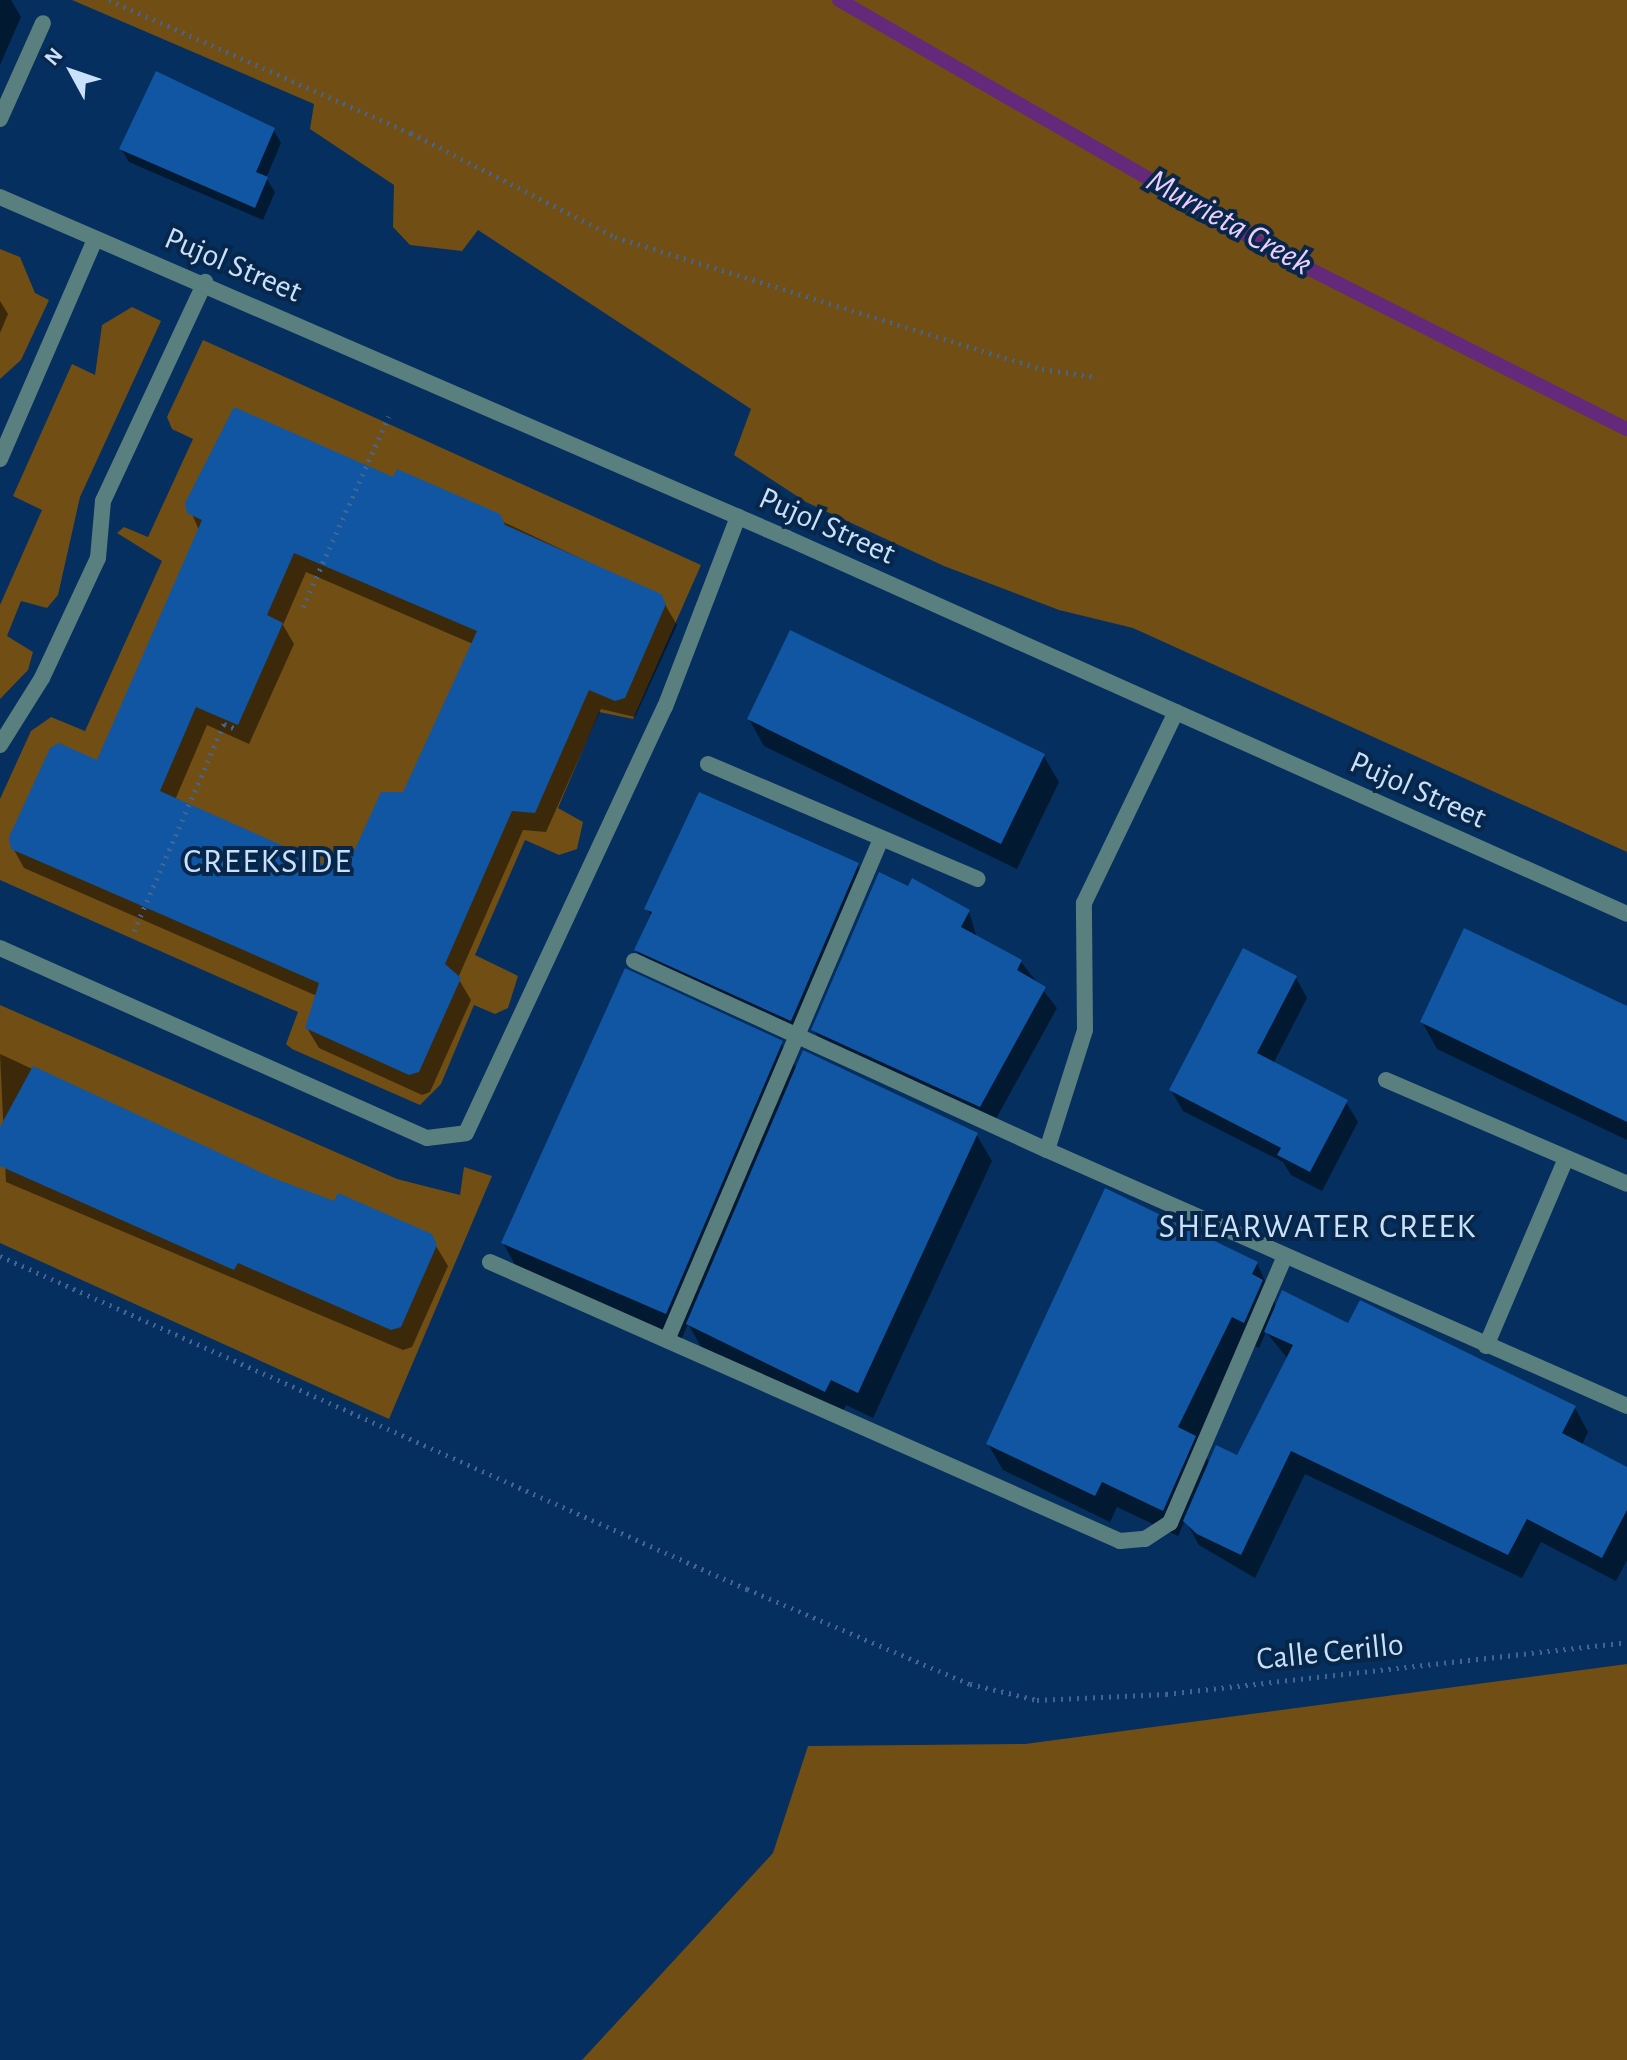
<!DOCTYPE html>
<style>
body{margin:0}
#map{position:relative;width:1627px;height:2060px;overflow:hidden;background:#042f5e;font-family:"Alegreya Sans",sans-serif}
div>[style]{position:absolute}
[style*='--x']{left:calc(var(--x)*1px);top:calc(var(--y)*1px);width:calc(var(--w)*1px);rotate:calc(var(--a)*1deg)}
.green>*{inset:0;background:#714e14}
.shadow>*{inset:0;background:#0007}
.stream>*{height:14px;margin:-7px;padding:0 7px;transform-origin:7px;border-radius:7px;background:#64297b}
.building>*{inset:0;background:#1056a2}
.path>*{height:5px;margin-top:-2.5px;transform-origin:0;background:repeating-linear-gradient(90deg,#426690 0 2px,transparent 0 8px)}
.service>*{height:16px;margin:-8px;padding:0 8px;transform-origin:8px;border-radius:8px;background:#597f7f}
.minor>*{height:16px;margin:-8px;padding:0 8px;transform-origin:8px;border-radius:8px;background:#597f7f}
.tertiary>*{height:16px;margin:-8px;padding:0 8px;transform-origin:8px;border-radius:8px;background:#597f7f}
span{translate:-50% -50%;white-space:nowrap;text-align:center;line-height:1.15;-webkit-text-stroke:8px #06264a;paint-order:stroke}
.street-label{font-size:32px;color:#c9e0fe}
.water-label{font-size:34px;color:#edcefb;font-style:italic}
.neighbourhood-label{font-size:34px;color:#c9e0fe;letter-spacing:2px}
.north{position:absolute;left:32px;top:32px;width:80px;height:80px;-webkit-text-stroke:6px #06264a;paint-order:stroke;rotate:310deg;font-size:22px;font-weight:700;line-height:32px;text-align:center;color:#c9e0fe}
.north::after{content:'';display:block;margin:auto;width:28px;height:36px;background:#c9e0fe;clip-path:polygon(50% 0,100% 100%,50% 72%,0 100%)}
</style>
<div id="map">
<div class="green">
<i style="clip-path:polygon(72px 0,1627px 0,1627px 852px,1133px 628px,1059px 610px,944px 566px,806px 502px,734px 455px,751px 409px,478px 230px,462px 251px,410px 245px,393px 227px,394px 185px,310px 129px,314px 104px)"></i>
<i style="clip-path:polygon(0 249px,20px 257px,35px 293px,49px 300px,21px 360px,0 379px)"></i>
<i style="clip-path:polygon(132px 307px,161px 321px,80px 497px,58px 595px,47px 608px,21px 601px,7px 636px,33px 652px,28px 670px,0 699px,0 605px,42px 510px,13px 496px,72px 364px,95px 375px,102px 325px)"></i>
<i style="clip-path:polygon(203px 340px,701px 565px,633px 719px,599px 712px,558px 808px,583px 822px,577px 849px,559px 855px,525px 840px,475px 955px,518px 976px,508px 1008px,495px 1014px,474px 1005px,441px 1084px,420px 1105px,292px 1049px,286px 1044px,298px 1012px,0 880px,0 799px,31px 731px,51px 717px,85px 731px,162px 561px,117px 533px,124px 527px,148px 537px,193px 439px,172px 429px,167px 417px)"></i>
<i style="clip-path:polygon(0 1005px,397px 1179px,460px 1195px,464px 1167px,492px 1176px,389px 1419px,0 1243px)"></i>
<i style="clip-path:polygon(1627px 1664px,1627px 2060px,582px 2060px,773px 1853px,808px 1746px,1025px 1744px)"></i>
</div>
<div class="shadow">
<i style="clip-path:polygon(0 0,11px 0,21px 17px,0 65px)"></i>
<i style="clip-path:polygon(273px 129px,281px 143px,266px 178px,275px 192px,263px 220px,129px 162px,121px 149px)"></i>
<i style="clip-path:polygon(0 301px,8px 314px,0 333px)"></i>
<i style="clip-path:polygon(evenodd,235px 410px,394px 480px,398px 472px,660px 596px,677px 625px,635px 717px,601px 709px,546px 832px,523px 830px,458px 978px,471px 1000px,430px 1092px,422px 1095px,319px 1048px,307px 1028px,317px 996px,24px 868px,13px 848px,98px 763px,199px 530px,187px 503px,235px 410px,306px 572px,473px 644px,404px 794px,345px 876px,175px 800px,207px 725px,249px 744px,294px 644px,283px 625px,306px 572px)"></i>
<i style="clip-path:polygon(749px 719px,1043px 755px,1059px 782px,1017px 869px,764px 746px)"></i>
<i style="clip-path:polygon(857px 864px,869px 885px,803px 1040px,648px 970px,636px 950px,652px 917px,647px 909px)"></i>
<i style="clip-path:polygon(909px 888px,969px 912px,977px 938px,1021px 962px,1057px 1008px,992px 1126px,825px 1050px,814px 1030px)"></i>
<i style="clip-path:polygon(1296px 978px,1307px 998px,1273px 1064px,1346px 1102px,1358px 1122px,1322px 1191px,1291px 1175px,1283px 1162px,1183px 1111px,1171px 1090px)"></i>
<i style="clip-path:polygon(1627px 1009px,1627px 1140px,1437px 1049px,1422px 1022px)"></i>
<i style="clip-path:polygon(781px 1043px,797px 1069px,976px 1134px,992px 1161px,873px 1418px,846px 1405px,840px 1417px,703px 1350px,688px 1324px,681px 1340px,518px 1270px,503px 1243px)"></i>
<i style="clip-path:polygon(0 1054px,272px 1180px,430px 1236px,448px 1266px,412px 1347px,403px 1350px,6px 1182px)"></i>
<i style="clip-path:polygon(evenodd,1257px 1263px,1277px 1308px,1349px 1326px,1575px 1408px,1588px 1432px,1582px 1445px,1627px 1469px,1627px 1560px,1616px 1581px,1541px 1542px,1522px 1578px,1305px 1474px,1255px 1578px,1199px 1545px,1185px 1520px,1178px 1536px,1117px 1507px,1110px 1522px,1003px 1470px,988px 1444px,1257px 1263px,1266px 1332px,1288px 1359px,1238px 1458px,1210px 1464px,1198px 1443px,1247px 1342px,1259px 1348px,1266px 1332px)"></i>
</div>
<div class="stream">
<i style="--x:839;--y:0;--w:502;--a:29.99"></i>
<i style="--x:1274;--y:251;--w:395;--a:26.8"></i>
</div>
<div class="building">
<i style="clip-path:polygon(156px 71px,275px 128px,256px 172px,268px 177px,255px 208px,119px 149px)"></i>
<i style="clip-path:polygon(evenodd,234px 407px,393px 477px,397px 469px,500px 514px,505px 525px,661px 594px,666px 604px,625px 698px,615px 701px,589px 690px,535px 813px,512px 811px,445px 964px,461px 978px,419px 1072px,409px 1075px,305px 1028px,319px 983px,11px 849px,9px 837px,50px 748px,59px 743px,97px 760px,202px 520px,187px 513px,185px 503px,234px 407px,294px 553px,477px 631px,403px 792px,381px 792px,344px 873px,160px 791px,196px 707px,238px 725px,283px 623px,267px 615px,294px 553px)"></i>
<i style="clip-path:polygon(790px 630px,1045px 754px,1001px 844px,747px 719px)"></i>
<i style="clip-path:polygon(699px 792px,859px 863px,791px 1021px,634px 950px,652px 912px,644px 909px)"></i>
<i style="clip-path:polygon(879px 872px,908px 886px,912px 878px,970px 910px,961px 927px,1022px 960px,1017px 970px,1046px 987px,980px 1107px,811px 1030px)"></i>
<i style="clip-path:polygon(1464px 928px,1627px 1006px,1627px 1122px,1420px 1022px)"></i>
<i style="clip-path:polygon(1243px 948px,1297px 976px,1257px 1053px,1348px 1100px,1310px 1172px,1277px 1155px,1281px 1148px,1169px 1090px)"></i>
<i style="clip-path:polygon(625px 968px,783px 1041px,666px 1314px,501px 1243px)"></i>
<i style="clip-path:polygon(803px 1050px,978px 1133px,858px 1393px,831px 1380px,825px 1392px,686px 1324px)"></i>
<i style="clip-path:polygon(33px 1066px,273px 1178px,334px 1201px,338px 1193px,432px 1234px,437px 1245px,401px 1327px,391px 1330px,238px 1263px,234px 1270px,0 1166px,0 1127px)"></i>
<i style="clip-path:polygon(1105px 1188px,1258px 1262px,1252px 1274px,1263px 1280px,1244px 1323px,1232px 1317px,1178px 1427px,1196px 1436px,1163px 1511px,1102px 1482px,1095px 1496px,986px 1444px)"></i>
<i style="clip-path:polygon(1282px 1290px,1348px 1323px,1360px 1300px,1576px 1406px,1562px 1433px,1627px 1467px,1627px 1510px,1602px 1558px,1527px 1519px,1508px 1555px,1291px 1451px,1241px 1555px,1197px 1534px,1183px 1521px,1216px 1445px,1237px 1455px,1293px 1345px,1264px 1332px)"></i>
</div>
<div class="path">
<i style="--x:109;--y:0;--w:330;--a:23.8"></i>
<i style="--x:411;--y:133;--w:229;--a:27"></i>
<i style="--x:615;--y:237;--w:447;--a:17.2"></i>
<i style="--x:1042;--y:369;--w:56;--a:8.3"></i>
<i style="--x:303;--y:607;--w:209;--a:-65.8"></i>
<i style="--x:134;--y:931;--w:226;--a:-66.5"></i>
<i style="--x:224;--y:724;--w:13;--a:23"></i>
<i style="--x:0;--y:1256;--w:818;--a:24.03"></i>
<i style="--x:747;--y:1589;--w:242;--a:23.1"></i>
<i style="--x:970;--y:1684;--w:69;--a:13.4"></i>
<i style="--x:1037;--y:1700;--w:129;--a:-2.7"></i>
<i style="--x:1166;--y:1694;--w:464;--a:-6.4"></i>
</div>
<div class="service">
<i style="--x:0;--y:119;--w:105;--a:-65.9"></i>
<i style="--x:0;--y:459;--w:240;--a:-66.6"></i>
<i style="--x:0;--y:745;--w:79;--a:-57.9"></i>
<i style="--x:42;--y:678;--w:132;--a:-65"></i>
<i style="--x:98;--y:558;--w:57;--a:-85"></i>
<i style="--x:103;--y:501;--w:242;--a:-65"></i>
<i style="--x:0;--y:948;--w:467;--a:24"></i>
<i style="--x:427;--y:1138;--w:39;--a:-7"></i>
<i style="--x:466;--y:1133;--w:470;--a:-65"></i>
<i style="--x:665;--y:707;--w:204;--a:-69"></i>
</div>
<div class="minor">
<i style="--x:787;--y:538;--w:920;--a:24.11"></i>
<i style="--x:708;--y:764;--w:293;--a:23.1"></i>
<i style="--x:634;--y:961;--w:454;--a:24.6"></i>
<i style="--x:1047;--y:1150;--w:126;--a:-72.4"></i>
<i style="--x:1085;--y:1030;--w:127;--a:-90.5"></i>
<i style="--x:1084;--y:903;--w:212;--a:-64.3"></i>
<i style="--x:1386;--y:1080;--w:262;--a:23.3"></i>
<i style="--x:1047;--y:1150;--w:634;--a:23.82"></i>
<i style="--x:490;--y:1262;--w:689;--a:23.89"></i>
<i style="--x:1120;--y:1541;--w:25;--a:-5"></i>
<i style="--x:1145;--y:1539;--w:30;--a:-33"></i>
<i style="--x:1170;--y:1523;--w:288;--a:-66.7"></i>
<i style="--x:667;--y:1340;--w:545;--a:-66.87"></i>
<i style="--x:1486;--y:1346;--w:204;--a:-66.9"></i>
</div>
<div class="tertiary">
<i style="--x:0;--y:197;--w:858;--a:23.43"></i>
</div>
<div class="street-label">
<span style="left:233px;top:265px;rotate:23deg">Pujol Street</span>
<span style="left:827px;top:526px;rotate:24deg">Pujol Street</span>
<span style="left:1418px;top:790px;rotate:24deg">Pujol Street</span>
<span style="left:1330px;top:1652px;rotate:-6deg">Calle Cerillo</span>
</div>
<div class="water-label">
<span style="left:1229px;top:223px;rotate:29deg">Murrieta Creek</span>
</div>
<div class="neighbourhood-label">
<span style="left:268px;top:863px">CREEKSIDE</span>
<span style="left:1318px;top:1228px">SHEARWATER CREEK</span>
</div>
<div class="north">N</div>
</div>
